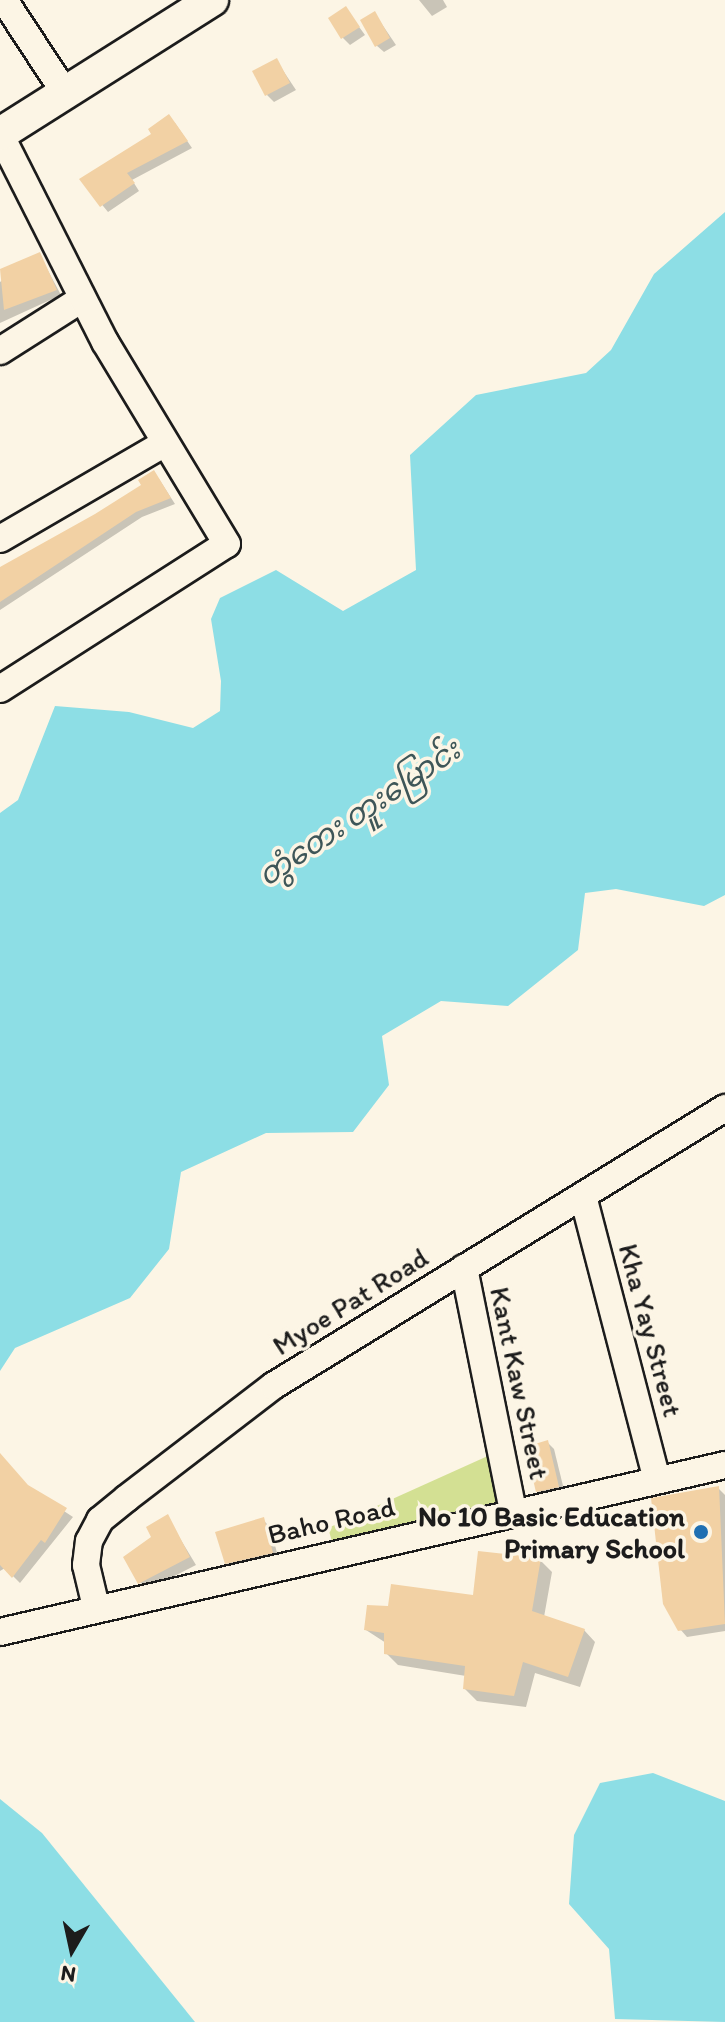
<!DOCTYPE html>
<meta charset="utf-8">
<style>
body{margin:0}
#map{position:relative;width:725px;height:2022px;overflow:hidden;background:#fcf5e5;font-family:Itim,"Noto Sans Myanmar",sans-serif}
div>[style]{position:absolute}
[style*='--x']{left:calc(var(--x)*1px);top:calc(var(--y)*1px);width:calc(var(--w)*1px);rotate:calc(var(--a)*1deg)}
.green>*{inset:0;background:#d3e093}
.water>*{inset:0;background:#8ddee5}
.shadow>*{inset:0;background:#0003}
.building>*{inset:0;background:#f2d1a4}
.roads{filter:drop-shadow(2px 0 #1c1c1c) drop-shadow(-2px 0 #1c1c1c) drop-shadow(0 2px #1c1c1c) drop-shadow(0 -2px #1c1c1c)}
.minor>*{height:26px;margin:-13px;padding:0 13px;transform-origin:13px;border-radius:13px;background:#fcf5e5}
.major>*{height:32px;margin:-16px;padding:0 16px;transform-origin:16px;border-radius:16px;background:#fcf5e5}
.dots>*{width:22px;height:22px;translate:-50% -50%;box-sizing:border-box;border:4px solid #fcf5e5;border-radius:50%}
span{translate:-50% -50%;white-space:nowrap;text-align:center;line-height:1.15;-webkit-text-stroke:7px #fcf5e5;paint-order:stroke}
.street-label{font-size:28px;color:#1c1c1c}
.poi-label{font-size:28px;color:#1c1c1c;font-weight:700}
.right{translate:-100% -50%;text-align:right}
.water-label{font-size:30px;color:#3e5658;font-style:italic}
.north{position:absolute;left:32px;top:1910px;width:80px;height:80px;-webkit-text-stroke:6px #fcf5e5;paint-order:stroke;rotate:189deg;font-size:22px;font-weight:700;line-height:32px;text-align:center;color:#1c1c1c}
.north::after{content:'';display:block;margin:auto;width:28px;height:36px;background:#1c1c1c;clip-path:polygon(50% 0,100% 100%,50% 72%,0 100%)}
</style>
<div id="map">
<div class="green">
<i style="clip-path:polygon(490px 1455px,502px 1508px,334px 1548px,328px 1528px)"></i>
</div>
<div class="water">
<i style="clip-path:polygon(725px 212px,725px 895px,704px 906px,616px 889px,585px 893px,578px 950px,508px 1006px,441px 1001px,382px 1036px,389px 1085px,353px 1132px,266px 1133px,181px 1172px,169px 1249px,130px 1298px,15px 1348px,0 1371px,0 813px,18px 800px,55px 706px,129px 712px,193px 728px,220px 711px,221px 681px,211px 619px,220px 598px,276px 570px,343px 611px,416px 570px,410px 455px,476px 395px,586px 373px,611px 350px,654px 274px)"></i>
<i style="clip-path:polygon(653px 1773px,725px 1801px,725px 2022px,615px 2019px,609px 1949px,569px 1904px,574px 1835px,600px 1783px)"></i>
<i style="clip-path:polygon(0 1799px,42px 1833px,195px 2022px,0 2022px)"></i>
</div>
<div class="shadow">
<i style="clip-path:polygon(419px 0,443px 0,447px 7px,432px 16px)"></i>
<i style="clip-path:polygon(346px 9px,365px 35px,350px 45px,343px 38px)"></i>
<i style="clip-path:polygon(375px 14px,396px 45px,384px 52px,376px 45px)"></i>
<i style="clip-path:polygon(276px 60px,296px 90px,274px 102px,267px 95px)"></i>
<i style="clip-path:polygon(175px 123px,192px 148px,132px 180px,139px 191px,108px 212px,81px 179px)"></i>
<i style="clip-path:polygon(39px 254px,61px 295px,0 323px,0 282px)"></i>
<i style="clip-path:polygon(159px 479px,175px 504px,142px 517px,0 610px,0 572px)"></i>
<i style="clip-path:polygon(547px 1442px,554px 1449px,565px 1494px,545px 1498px,538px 1491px)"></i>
<i style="clip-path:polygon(0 1455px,29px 1488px,73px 1517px,20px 1583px,5px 1568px,0 1571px)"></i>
<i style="clip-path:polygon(718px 1488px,725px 1495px,725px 1631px,687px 1637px,680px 1629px)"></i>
<i style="clip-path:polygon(167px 1517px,196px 1565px,147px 1590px,140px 1582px,154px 1538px)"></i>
<i style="clip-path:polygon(263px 1520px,270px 1527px,279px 1560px,234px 1570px,227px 1563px)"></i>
<i style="clip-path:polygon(540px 1560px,552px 1572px,544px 1617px,584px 1630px,595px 1642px,580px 1687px,535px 1673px,526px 1707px,477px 1701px,465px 1689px,466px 1676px,398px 1665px,386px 1653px,386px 1643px,366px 1630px,390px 1609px,475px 1597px)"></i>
</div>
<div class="building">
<i style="clip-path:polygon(346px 6px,360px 27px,341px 39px,328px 18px)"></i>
<i style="clip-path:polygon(375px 11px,390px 38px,375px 47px,360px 20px)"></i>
<i style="clip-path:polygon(277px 58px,290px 83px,265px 96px,252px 71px)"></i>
<i style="clip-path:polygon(169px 114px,188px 141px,127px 173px,135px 183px,100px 207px,79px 179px,151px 134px,148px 129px)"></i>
<i style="clip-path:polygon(40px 252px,57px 290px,4px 310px,0 269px)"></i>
<i style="clip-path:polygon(154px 470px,171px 498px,136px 512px,0 602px,0 567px,95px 514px,141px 485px,138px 480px)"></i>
<i style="clip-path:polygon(548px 1440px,559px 1487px,536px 1492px,525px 1447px)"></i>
<i style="clip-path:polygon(0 1453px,28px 1485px,67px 1508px,45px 1543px,41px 1540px,12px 1578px,0 1565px)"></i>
<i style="clip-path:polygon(719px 1486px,725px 1624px,678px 1631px,663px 1604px,651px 1498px)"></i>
<i style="clip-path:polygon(168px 1514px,190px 1557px,138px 1584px,123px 1557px,151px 1537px,146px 1527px)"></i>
<i style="clip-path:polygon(264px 1517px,273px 1553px,225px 1564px,215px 1532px)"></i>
<i style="clip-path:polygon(478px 1551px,541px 1558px,532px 1611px,585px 1629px,568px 1677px,523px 1662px,514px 1696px,463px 1689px,465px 1666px,384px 1654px,384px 1633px,364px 1630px,367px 1605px,388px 1606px,391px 1584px,473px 1595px)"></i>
</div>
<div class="roads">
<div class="minor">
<i style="--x:4;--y:0;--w:111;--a:56.7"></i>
<i style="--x:0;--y:351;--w:97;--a:-32.4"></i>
<i style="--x:0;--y:539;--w:191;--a:-30.2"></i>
<i style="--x:0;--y:689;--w:269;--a:-32.6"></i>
<i style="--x:227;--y:544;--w:236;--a:-121.1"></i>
<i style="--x:105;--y:342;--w:233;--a:-116.8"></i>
<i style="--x:583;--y:1196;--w:293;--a:75.4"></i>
<i style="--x:464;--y:1268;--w:247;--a:78.6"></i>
<i style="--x:96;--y:1607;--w:43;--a:-103.4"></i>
<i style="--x:86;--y:1565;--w:24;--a:-83"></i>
<i style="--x:89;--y:1541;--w:24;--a:-62"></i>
<i style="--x:100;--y:1520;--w:35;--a:-39"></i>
<i style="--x:127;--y:1498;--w:184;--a:-37.5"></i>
<i style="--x:273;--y:1386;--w:531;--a:-31.59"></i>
<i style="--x:0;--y:1632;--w:744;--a:-12.97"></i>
</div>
<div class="major">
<i style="--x:0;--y:134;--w:251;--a:-32.3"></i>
</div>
</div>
<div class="dots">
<i style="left:701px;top:1532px;background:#1f6fb2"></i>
</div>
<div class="street-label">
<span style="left:350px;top:1301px;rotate:-32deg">Myoe Pat Road</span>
<span style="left:651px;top:1330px;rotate:75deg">Kha Yay Street</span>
<span style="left:520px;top:1383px;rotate:78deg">Kant Kaw Street</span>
<span style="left:331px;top:1520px;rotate:-13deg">Baho Road</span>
</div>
<div class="poi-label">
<span class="right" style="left:685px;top:1532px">No 10 Basic Education<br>Primary School</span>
</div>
<div class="water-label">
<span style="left:359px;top:813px;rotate:-34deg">တွံတေး တူးမြောင်း</span>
</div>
<div class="north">N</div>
</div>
